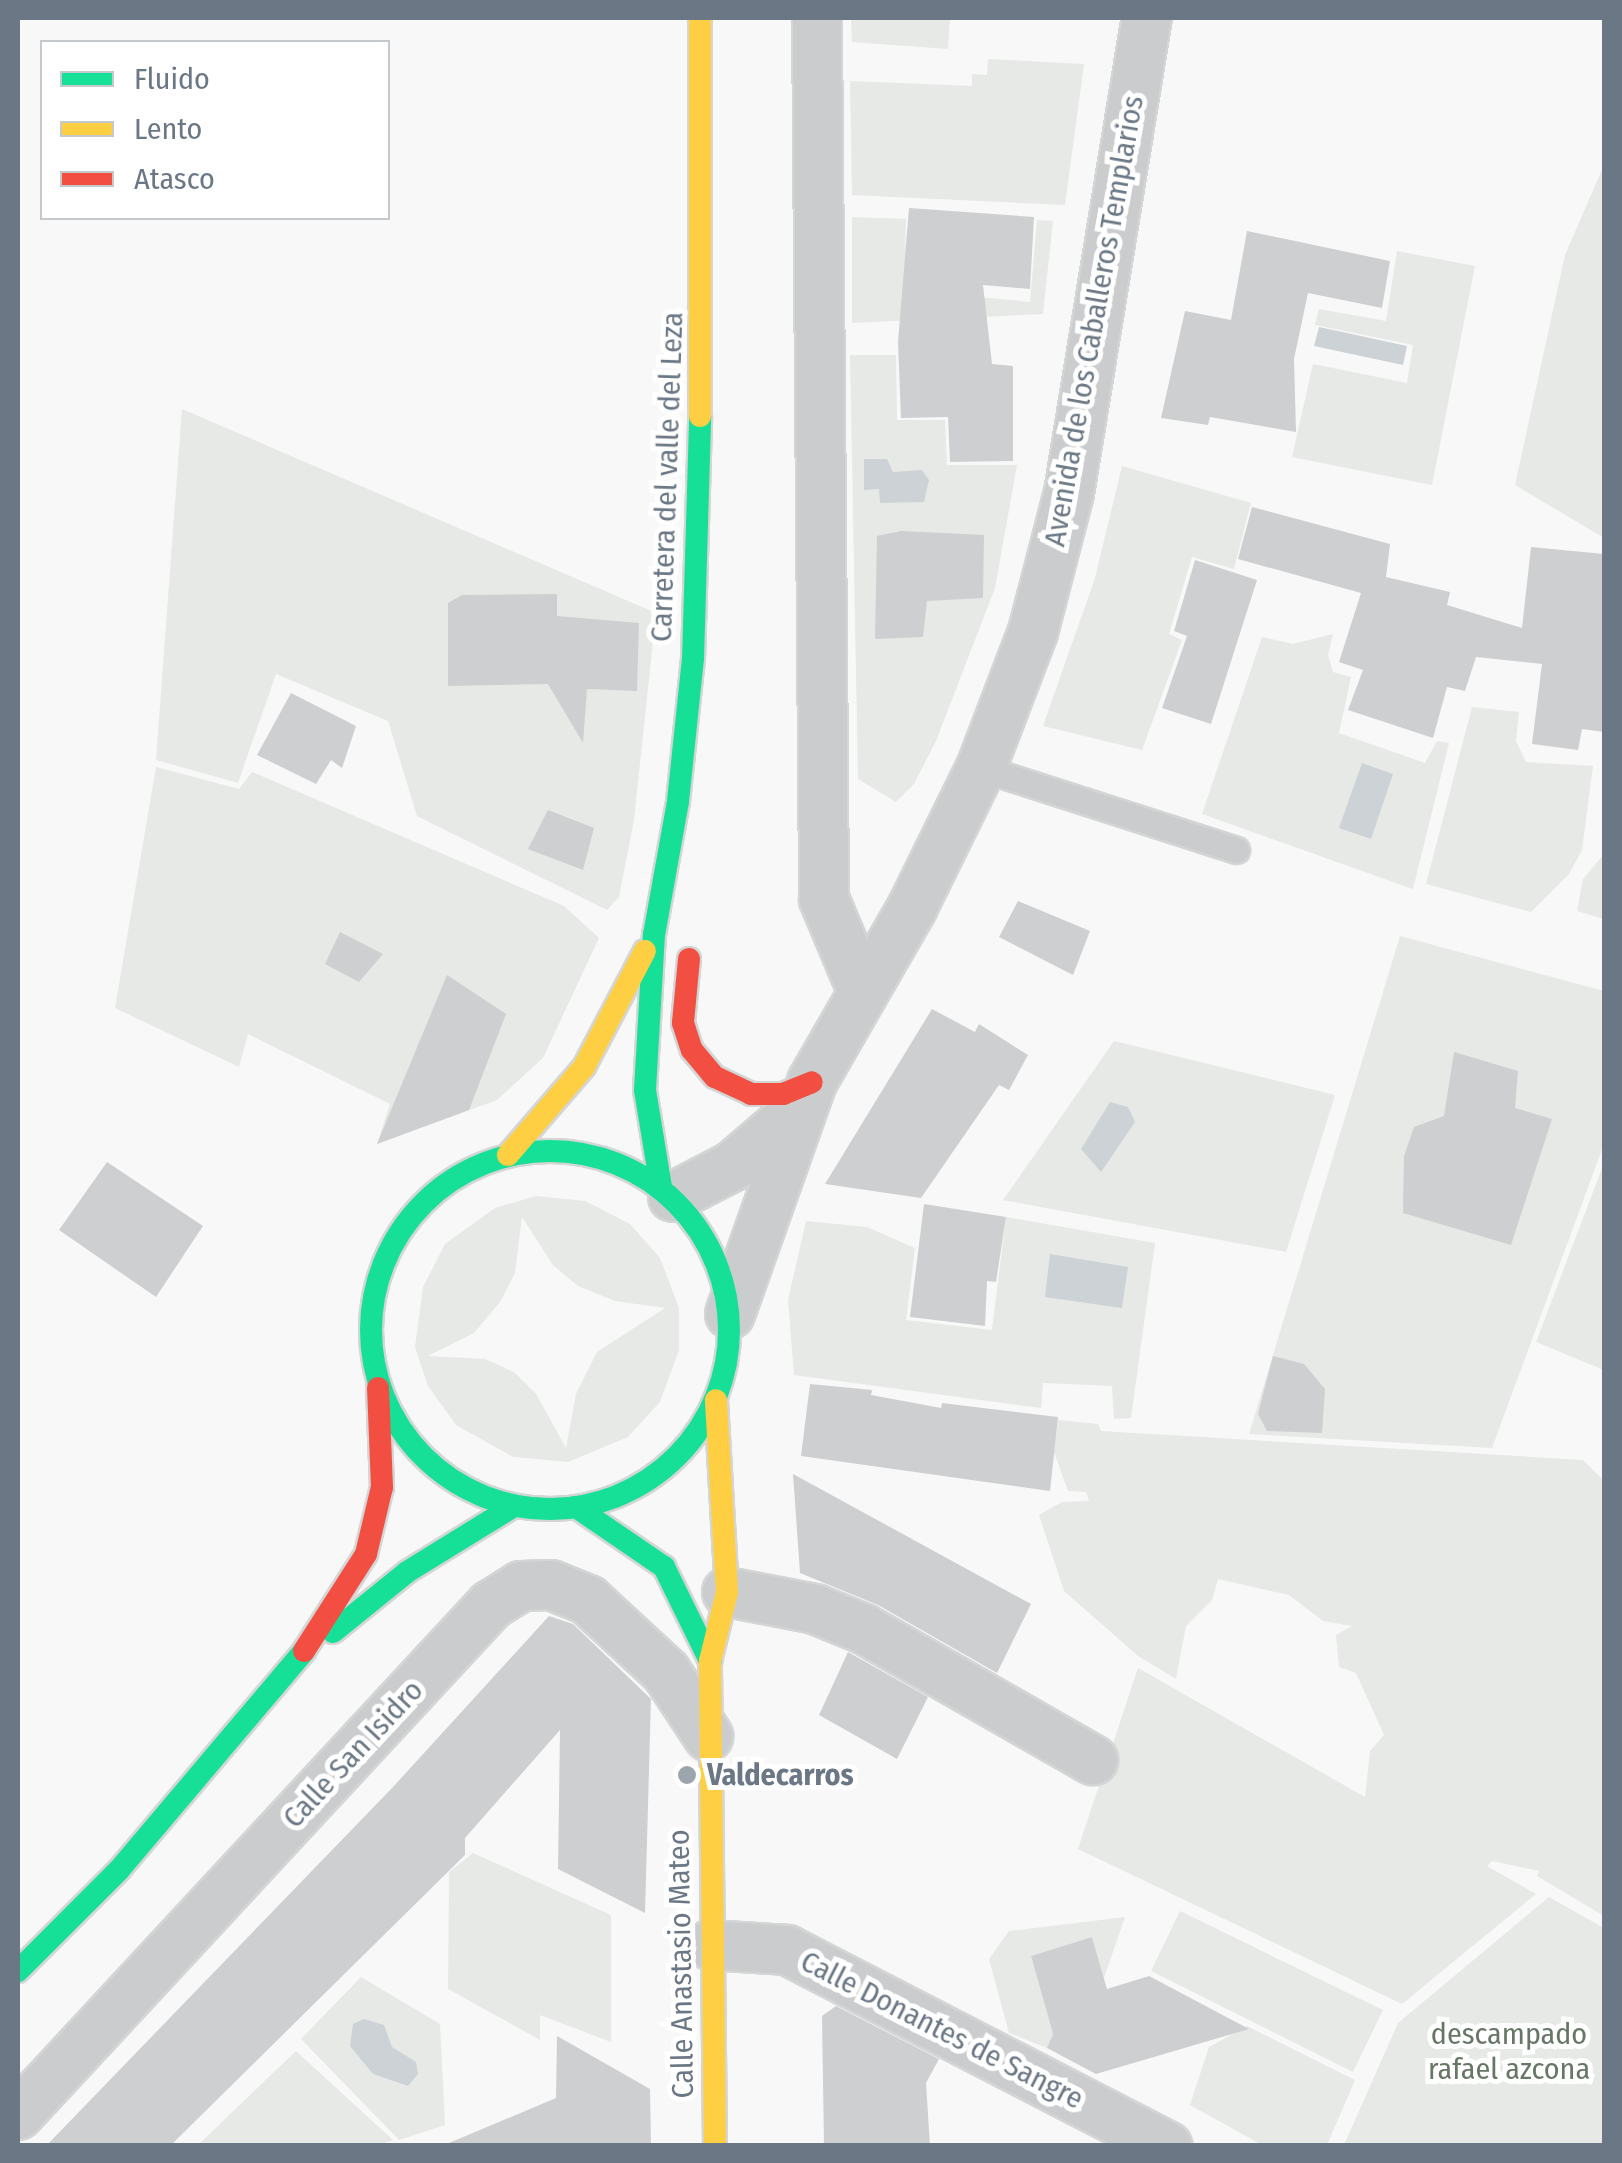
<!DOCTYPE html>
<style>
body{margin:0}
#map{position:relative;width:1622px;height:2163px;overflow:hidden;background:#f8f8f8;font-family:"Fira Sans Condensed",sans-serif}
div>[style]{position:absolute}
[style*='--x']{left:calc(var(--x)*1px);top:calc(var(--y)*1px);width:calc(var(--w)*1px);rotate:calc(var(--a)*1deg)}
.green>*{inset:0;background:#e6e9e5}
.water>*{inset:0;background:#ccd2d6}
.building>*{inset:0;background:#cecfd0}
.roads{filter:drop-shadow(2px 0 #d4d5d5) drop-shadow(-2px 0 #d4d5d5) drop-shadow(0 2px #d4d5d5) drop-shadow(0 -2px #d4d5d5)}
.lane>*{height:25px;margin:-12.5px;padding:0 12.5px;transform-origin:12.5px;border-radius:12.5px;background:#cbccce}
.street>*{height:48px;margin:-24px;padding:0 24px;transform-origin:24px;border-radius:24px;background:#cbccce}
.fast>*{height:22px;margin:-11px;padding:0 11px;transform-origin:11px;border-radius:11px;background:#16e098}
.fast>.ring{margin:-11px;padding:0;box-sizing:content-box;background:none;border:22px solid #16e098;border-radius:50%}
.slow>*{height:22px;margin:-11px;padding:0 11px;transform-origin:11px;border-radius:11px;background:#ffcf43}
.jam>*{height:22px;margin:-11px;padding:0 11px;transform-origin:11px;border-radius:11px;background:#f24e42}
.dots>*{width:28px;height:28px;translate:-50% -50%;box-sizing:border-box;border:5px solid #fff;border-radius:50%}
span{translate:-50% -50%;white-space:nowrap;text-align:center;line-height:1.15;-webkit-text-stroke:10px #fff;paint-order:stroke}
.street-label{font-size:30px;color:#6b7784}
.poi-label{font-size:30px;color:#6b7784;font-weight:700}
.left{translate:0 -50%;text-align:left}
.park-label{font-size:30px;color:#677765}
.frame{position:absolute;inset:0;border:20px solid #6b7784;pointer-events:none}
.legend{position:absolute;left:40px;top:40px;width:350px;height:180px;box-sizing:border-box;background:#fff;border:2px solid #c4c9ce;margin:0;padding:12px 18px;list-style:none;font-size:30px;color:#6b7784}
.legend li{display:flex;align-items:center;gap:20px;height:50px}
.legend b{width:50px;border:2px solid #c4c9ce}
</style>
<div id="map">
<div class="green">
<i style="clip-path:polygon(851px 18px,950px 18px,948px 49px,852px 42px)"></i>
<i style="clip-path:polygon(988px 59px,1084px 64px,1065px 205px,852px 195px,850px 81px,972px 86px,972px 74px,987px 75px)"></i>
<i style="clip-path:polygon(1604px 165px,1604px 538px,1515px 485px,1565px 255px)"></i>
<i style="clip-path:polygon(852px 217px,906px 219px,904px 290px,1030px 302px,1037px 220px,1053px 221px,1043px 314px,852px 323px)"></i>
<i style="clip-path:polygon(1397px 251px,1475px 266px,1432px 485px,1292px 457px,1313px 364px,1407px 383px,1413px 345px,1315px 325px,1319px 309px,1386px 321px)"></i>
<i style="clip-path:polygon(850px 355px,896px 355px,897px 420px,945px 420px,947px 465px,1017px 465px,995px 588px,936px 741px,914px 784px,896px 802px,858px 779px)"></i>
<i style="clip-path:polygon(182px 409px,656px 613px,634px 820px,619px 897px,607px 910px,417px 816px,388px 721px,276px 674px,238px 783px,156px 760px)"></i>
<i style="clip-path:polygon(1122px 466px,1251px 503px,1234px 569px,1192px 557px,1169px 634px,1182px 640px,1142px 750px,1043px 726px,1095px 578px)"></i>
<i style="clip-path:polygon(1333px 634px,1328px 655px,1333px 672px,1351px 677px,1339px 733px,1425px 763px,1437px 741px,1449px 743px,1413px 889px,1202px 814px,1262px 637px,1293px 644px)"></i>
<i style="clip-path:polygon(1472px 707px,1519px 712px,1516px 741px,1526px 762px,1593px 766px,1582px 850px,1569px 874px,1531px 912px,1426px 884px)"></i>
<i style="clip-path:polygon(156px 767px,239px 789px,252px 772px,564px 906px,599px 938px,543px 1058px,497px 1100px,377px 1144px,390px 1104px,248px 1034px,239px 1067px,115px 1008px)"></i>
<i style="clip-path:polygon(1604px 854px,1604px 919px,1577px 911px,1583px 879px)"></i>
<i style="clip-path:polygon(1400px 936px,1604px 991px,1604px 1144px,1492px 1448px,1249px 1434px)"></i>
<i style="clip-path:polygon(1114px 1041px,1335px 1095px,1286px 1252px,1003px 1200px)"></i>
<i style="clip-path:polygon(1604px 1163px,1604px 1370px,1536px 1342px)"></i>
<i style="clip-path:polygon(evenodd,536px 1196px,585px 1201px,630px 1224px,660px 1258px,679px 1308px,679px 1350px,660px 1402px,628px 1437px,568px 1462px,513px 1457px,456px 1425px,428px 1386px,415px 1347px,423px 1287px,445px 1244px,495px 1208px,536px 1196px,522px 1217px,553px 1265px,578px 1286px,615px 1301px,665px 1308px,597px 1352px,576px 1394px,566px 1448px,536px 1394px,514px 1372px,485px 1359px,428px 1356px,474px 1333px,500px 1302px,515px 1273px,522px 1217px)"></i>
<i style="clip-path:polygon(1006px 1217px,1155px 1243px,1131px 1418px,1114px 1419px,1112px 1386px,1043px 1383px,1041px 1408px,794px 1375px,788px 1300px,806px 1221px,867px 1227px,915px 1248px,906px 1320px,992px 1330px)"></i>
<i style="clip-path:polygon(1058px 1420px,1098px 1424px,1101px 1431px,1583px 1460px,1604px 1481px,1604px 1916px,1537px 1876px,1539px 1871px,1492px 1861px,1487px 1866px,1536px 1894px,1402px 2004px,1078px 1849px,1138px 1668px,1365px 1797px,1370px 1751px,1384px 1735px,1356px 1673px,1339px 1667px,1336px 1635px,1352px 1626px,1323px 1621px,1289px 1595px,1218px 1579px,1212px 1600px,1186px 1626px,1176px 1679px,1138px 1656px,1064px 1591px,1039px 1515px,1062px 1502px,1089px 1501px,1086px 1492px,1068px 1491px,1054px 1452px)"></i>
<i style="clip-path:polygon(473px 1853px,611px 1915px,611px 2042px,540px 2015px,540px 2040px,448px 1989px,449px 1872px)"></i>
<i style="clip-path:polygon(1549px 1897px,1604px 1928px,1604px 2145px,1344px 2145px,1398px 2023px)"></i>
<i style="clip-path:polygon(1180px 1911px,1383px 2010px,1353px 2072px,1151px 1971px)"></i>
<i style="clip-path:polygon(1125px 1917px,1104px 1978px,1092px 1937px,1031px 1956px,1053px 2034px,1047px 2048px,1009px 2033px,989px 1959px,1009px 1931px)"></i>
<i style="clip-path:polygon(361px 1977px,440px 2024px,445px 2125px,399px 2140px,301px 2039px)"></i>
<i style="clip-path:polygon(1247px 2026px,1355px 2080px,1327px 2145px,1262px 2145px,1190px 2105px,1209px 2047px)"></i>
<i style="clip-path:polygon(296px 2051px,393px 2140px,376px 2146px,198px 2145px)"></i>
</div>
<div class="water">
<i style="clip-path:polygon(1319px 327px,1407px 346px,1403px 365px,1314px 346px)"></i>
<i style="clip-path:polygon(864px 459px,887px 459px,893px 472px,922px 470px,929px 480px,924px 502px,880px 503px,879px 489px,864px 490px)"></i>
<i style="clip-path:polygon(1362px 763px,1393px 774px,1371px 839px,1339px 828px)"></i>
<i style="clip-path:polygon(1110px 1102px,1128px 1107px,1135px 1122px,1101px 1172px,1081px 1149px)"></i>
<i style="clip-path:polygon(1050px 1254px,1128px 1267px,1122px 1308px,1045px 1297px)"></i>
<i style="clip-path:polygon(364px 2019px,384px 2025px,392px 2047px,416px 2062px,418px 2074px,408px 2086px,373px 2074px,350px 2046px,353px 2024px)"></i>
</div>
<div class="building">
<i style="clip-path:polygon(909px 208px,1034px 217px,1030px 289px,983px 285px,992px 364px,1013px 366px,1013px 461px,950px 462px,948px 417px,901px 418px,898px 342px)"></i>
<i style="clip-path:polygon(1247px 231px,1390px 261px,1382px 308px,1308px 293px,1294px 359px,1296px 432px,1210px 417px,1208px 425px,1161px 418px,1185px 311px,1231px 320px)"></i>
<i style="clip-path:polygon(1252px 507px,1390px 544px,1386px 577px,1450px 592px,1447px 605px,1522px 628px,1531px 547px,1604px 554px,1604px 732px,1582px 729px,1578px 750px,1532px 744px,1542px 664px,1476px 657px,1465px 691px,1447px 687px,1433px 738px,1348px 710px,1363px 670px,1339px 662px,1361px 593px,1238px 559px)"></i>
<i style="clip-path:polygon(901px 531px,984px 535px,983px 598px,927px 601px,923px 637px,875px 639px,877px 536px)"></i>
<i style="clip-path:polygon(1195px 560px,1257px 580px,1211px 724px,1162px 708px,1187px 636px,1174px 631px)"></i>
<i style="clip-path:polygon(557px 594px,557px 616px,639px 623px,637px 691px,587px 689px,583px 743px,548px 684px,448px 686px,448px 603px,462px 595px)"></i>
<i style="clip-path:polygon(291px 693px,356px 726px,342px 768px,331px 760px,316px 784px,257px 755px)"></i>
<i style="clip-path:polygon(548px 810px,594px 828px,583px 870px,528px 849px)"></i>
<i style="clip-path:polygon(1018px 901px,1090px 931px,1073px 975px,999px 937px)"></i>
<i style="clip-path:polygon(340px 932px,383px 954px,359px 982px,325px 964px)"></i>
<i style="clip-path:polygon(447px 975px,506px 1014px,469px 1110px,377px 1144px)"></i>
<i style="clip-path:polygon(932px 1009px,975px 1032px,979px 1024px,1028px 1055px,1009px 1090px,999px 1085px,921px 1198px,825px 1184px)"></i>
<i style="clip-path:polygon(1454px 1052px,1518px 1071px,1515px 1108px,1552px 1119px,1511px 1245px,1403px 1213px,1404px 1156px,1414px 1127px,1444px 1116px)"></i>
<i style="clip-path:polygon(107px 1162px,203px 1226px,156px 1297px,59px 1230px)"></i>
<i style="clip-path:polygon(924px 1204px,1006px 1217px,996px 1282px,987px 1281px,985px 1326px,910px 1317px)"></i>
<i style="clip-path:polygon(1273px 1356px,1304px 1364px,1325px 1389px,1322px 1433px,1267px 1431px,1258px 1414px)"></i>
<i style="clip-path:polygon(810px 1384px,872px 1390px,871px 1395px,941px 1408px,942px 1403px,1058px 1417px,1050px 1491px,801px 1456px)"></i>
<i style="clip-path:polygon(793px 1474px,1031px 1604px,997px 1673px,878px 1605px,800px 1573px)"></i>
<i style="clip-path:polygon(549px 1616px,573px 1624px,651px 1699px,645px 1913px,558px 1869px,560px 1730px,465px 1838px,465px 1855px,170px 2146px,46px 2146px,393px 1787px)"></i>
<i style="clip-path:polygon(848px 1652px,928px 1697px,897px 1759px,819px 1715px)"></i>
<i style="clip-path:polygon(1092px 1937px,1107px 1989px,1149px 1976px,1249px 2029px,1096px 2074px,1047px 2048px,1053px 2034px,1031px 1956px)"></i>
<i style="clip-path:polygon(836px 2006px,939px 2059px,926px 2083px,930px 2146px,824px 2146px,822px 2016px)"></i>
<i style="clip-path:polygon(557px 2036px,650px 2089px,651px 2146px,442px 2146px,556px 2098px)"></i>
</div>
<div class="roads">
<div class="lane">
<i style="--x:981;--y:768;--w:268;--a:17.8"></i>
</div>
<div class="street">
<i style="--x:817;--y:18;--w:881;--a:89.54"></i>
<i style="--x:824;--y:899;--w:99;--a:67.3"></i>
<i style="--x:673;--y:1197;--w:68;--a:-27.3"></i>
<i style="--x:733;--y:1166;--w:86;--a:-40.7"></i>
<i style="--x:730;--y:1314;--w:246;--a:-70.5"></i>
<i style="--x:812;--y:1082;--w:201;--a:-60.1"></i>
<i style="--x:912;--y:908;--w:156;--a:-63.8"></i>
<i style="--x:981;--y:768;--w:146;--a:-69.1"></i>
<i style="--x:1033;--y:632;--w:144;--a:-75.5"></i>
<i style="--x:1069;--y:493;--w:481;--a:-80.7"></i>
<i style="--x:727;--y:1592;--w:90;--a:10.9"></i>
<i style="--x:815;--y:1609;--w:53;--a:22.2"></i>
<i style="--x:864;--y:1629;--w:264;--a:29.8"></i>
<i style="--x:710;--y:1945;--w:77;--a:3.7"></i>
<i style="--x:787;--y:1950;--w:428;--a:27.3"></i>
<i style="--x:18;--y:2115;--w:696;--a:-47.16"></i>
<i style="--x:491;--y:1605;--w:36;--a:-32"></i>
<i style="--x:521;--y:1586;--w:30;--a:-2"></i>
<i style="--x:551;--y:1585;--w:40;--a:22"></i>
<i style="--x:588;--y:1600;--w:106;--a:42.7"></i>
<i style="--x:666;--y:1672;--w:77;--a:56.7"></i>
</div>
<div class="fast">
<i class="ring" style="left:371px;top:1151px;width:336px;height:336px"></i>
<i style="--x:661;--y:1187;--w:98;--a:-99.4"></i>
<i style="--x:645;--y:1090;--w:155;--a:-86.7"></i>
<i style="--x:654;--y:935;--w:136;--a:-79.8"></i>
<i style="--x:678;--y:801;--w:143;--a:-84"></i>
<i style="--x:693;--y:659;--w:243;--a:-88.3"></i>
<i style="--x:576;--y:1507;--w:107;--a:34.3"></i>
<i style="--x:664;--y:1567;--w:105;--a:63.9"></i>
<i style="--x:333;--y:1632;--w:95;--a:-39"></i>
<i style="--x:407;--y:1572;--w:126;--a:-31.7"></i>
<i style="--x:18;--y:1971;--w:143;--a:-45"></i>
<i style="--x:119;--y:1870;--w:287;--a:-49.8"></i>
</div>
<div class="slow">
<i style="--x:700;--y:18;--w:398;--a:90"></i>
<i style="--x:508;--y:1155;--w:116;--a:-49.2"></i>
<i style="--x:584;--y:1067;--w:131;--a:-62.3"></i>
<i style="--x:715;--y:2146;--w:485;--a:-90.6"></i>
<i style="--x:710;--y:1661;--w:71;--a:-76.2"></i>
<i style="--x:727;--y:1592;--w:192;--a:-93.3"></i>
</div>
<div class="jam">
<i style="--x:689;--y:959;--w:64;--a:95.4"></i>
<i style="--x:683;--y:1023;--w:28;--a:72"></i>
<i style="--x:692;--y:1050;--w:35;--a:50"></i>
<i style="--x:715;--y:1077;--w:40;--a:25"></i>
<i style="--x:751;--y:1094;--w:32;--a:0"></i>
<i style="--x:783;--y:1094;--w:31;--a:-22"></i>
<i style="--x:304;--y:1651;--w:115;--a:-57.4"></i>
<i style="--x:366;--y:1554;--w:69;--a:-76.6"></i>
<i style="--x:382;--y:1487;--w:99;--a:-92.3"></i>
</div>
</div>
<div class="dots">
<i style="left:687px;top:1775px;background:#9ca4ad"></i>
</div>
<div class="street-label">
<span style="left:1094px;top:321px;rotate:-80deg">Avenida de los Caballeros Templarios</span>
<span style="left:667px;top:477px;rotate:-88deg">Carretera del valle del Leza</span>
<span style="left:353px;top:1754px;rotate:-47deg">Calle San Isidro</span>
<span style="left:681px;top:1964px;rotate:-91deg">Calle Anastasio Mateo</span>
<span style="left:942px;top:2030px;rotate:27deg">Calle Donantes de Sangre</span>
</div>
<div class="poi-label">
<span class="left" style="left:707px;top:1775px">Valdecarros</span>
</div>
<div class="park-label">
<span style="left:1509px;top:2051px">descampado<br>rafael azcona</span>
</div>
<div class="frame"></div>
<ul class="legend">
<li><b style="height:12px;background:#16e098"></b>Fluido</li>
<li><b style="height:12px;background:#ffcf43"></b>Lento</li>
<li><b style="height:12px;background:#f24e42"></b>Atasco</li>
</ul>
</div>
